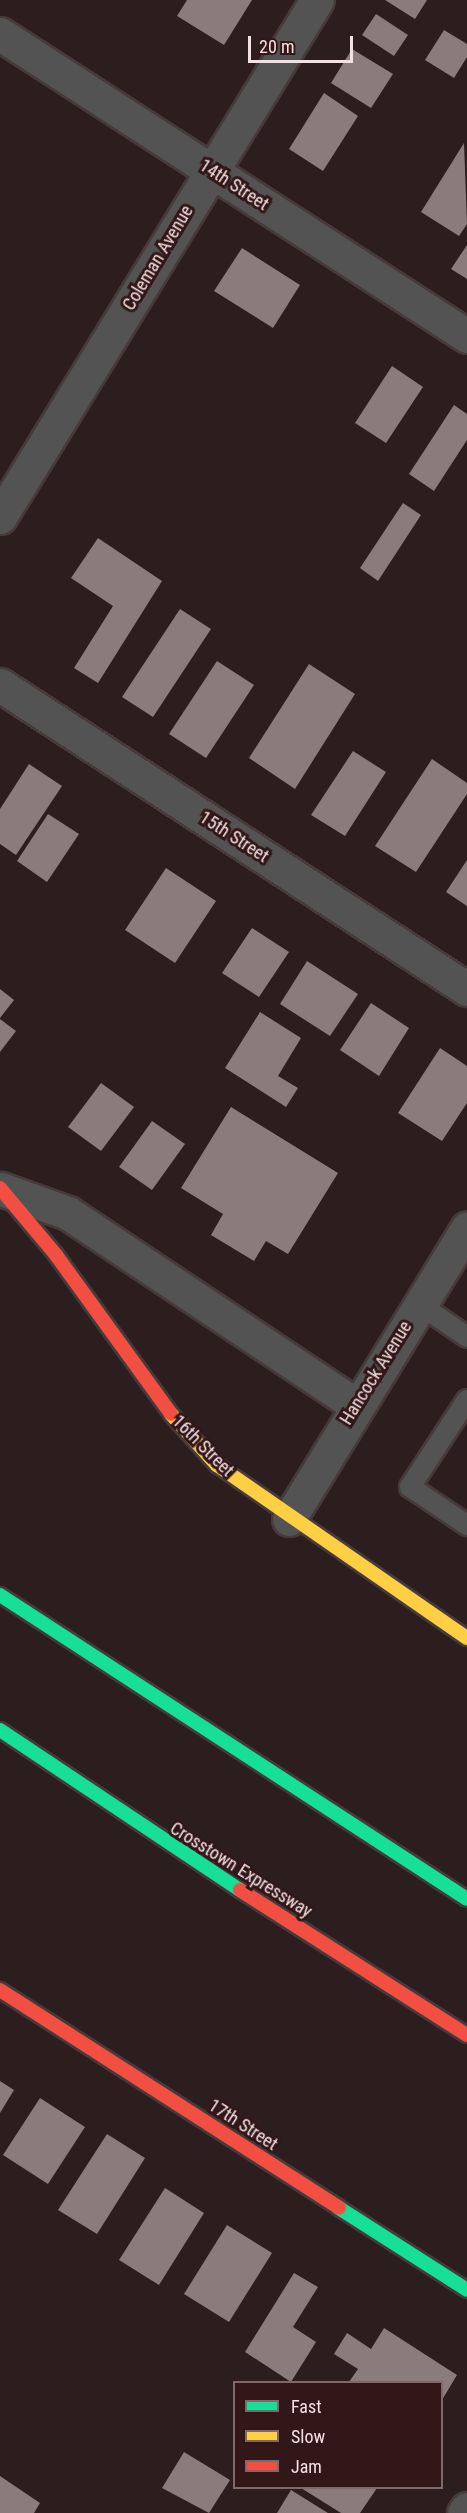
<!DOCTYPE html>
<style>
body{margin:0}
#map{position:relative;width:467px;height:2513px;overflow:hidden;background:#2c1d1e;font-family:"Roboto Condensed",sans-serif}
div>[style]{position:absolute}
[style*='--x']{left:calc(var(--x)*1px);top:calc(var(--y)*1px);width:calc(var(--w)*1px);rotate:calc(var(--a)*1deg)}
.building>*{inset:0;background:#8a7b7c}
.roads{filter:drop-shadow(2px 0 #463a3a) drop-shadow(-2px 0 #463a3a) drop-shadow(0 2px #463a3a) drop-shadow(0 -2px #463a3a)}
.lane>*{height:20px;margin:-10px;padding:0 10px;transform-origin:10px;border-radius:10px;background:#535354}
.street>*{height:33px;margin:-16.5px;padding:0 16.5px;transform-origin:16.5px;border-radius:16.5px;background:#535354}
.fast>*{height:14px;margin:-7px;padding:0 7px;transform-origin:7px;border-radius:7px;background:#16e098}
.slow>*{height:14px;margin:-7px;padding:0 7px;transform-origin:7px;border-radius:7px;background:#ffcf43}
.jam>*{height:14px;margin:-7px;padding:0 7px;transform-origin:7px;border-radius:7px;background:#f24e42}
span{translate:-50% -50%;white-space:nowrap;text-align:center;line-height:1.15;-webkit-text-stroke:6px #321719;paint-order:stroke}
.street-label{font-size:18px;color:#f5e1e2}
.legend{position:absolute;left:233px;top:2381px;width:210px;height:108px;box-sizing:border-box;background:#321719;border:2px solid #806869;margin:0;padding:8px 10px;list-style:none;font-size:18px;color:#f5e1e2}
.legend li{display:flex;align-items:center;gap:12px;height:30px}
.legend b{width:30px;border:2px solid #806869}
.scale{position:absolute;left:248px;top:36px;width:105px;height:27px;box-sizing:border-box;border:3px solid #f5e1e2;border-top:0;padding-left:8px;font-size:18px;line-height:21px;white-space:nowrap;color:#f5e1e2;-webkit-text-stroke:4px #321719;paint-order:stroke}
</style>
<div id="map">
<div class="building">
<i style="clip-path:polygon(187px 0,252px 0,224px 45px,177px 16px)"></i>
<i style="clip-path:polygon(385px 0,427px 0,415px 19px)"></i>
<i style="clip-path:polygon(376px 14px,408px 35px,394px 56px,362px 35px)"></i>
<i style="clip-path:polygon(444px 30px,467px 44px,467px 57px,454px 78px,425px 60px)"></i>
<i style="clip-path:polygon(352px 49px,393px 74px,371px 108px,331px 83px)"></i>
<i style="clip-path:polygon(324px 93px,358px 116px,323px 171px,289px 149px)"></i>
<i style="clip-path:polygon(464px 143px,467px 224px,459px 236px,421px 212px)"></i>
<i style="clip-path:polygon(467px 245px,467px 279px,451px 269px)"></i>
<i style="clip-path:polygon(242px 248px,300px 285px,273px 328px,214px 291px)"></i>
<i style="clip-path:polygon(392px 366px,423px 387px,386px 443px,355px 423px)"></i>
<i style="clip-path:polygon(454px 405px,467px 414px,467px 440px,434px 491px,409px 474px)"></i>
<i style="clip-path:polygon(403px 503px,421px 515px,378px 581px,360px 568px)"></i>
<i style="clip-path:polygon(98px 538px,162px 581px,98px 683px,74px 668px,113px 606px,71px 578px)"></i>
<i style="clip-path:polygon(180px 609px,211px 629px,153px 717px,122px 697px)"></i>
<i style="clip-path:polygon(217px 661px,254px 685px,206px 758px,169px 734px)"></i>
<i style="clip-path:polygon(309px 664px,355px 694px,295px 789px,249px 758px)"></i>
<i style="clip-path:polygon(353px 751px,386px 772px,345px 836px,311px 815px)"></i>
<i style="clip-path:polygon(432px 759px,467px 783px,467px 794px,416px 872px,375px 846px)"></i>
<i style="clip-path:polygon(29px 764px,62px 786px,16px 855px,0 844px,0 809px)"></i>
<i style="clip-path:polygon(48px 814px,79px 834px,47px 882px,17px 861px)"></i>
<i style="clip-path:polygon(467px 860px,467px 906px,446px 892px)"></i>
<i style="clip-path:polygon(166px 868px,216px 901px,175px 963px,125px 930px)"></i>
<i style="clip-path:polygon(252px 928px,289px 952px,259px 997px,222px 973px)"></i>
<i style="clip-path:polygon(307px 961px,358px 994px,330px 1036px,280px 1004px)"></i>
<i style="clip-path:polygon(0 989px,14px 1000px,0 1018px)"></i>
<i style="clip-path:polygon(371px 1003px,409px 1028px,379px 1076px,340px 1050px)"></i>
<i style="clip-path:polygon(260px 1012px,301px 1038px,278px 1076px,298px 1088px,286px 1107px,225px 1068px)"></i>
<i style="clip-path:polygon(0 1019px,16px 1031px,0 1052px)"></i>
<i style="clip-path:polygon(440px 1048px,467px 1066px,467px 1103px,442px 1141px,398px 1113px)"></i>
<i style="clip-path:polygon(101px 1083px,134px 1107px,101px 1151px,68px 1127px)"></i>
<i style="clip-path:polygon(231px 1107px,338px 1173px,288px 1254px,266px 1241px,254px 1261px,211px 1235px,223px 1214px,181px 1188px)"></i>
<i style="clip-path:polygon(152px 1121px,185px 1144px,152px 1190px,119px 1167px)"></i>
<i style="clip-path:polygon(0 2081px,14px 2090px,0 2113px)"></i>
<i style="clip-path:polygon(40px 2098px,85px 2127px,48px 2184px,3px 2155px)"></i>
<i style="clip-path:polygon(107px 2134px,145px 2158px,97px 2234px,58px 2210px)"></i>
<i style="clip-path:polygon(165px 2188px,204px 2213px,159px 2285px,119px 2260px)"></i>
<i style="clip-path:polygon(227px 2225px,272px 2253px,229px 2322px,184px 2294px)"></i>
<i style="clip-path:polygon(294px 2273px,318px 2287px,293px 2327px,316px 2342px,291px 2382px,245px 2352px)"></i>
<i style="clip-path:polygon(384px 2328px,457px 2375px,442px 2400px,442px 2382px,349px 2382px,358px 2369px,334px 2354px,347px 2333px,371px 2349px)"></i>
<i style="clip-path:polygon(184px 2452px,230px 2480px,209px 2513px,162px 2488px)"></i>
<i style="clip-path:polygon(0 2476px,40px 2503px,34px 2513px,0 2513px)"></i>
<i style="clip-path:polygon(301px 2488px,377px 2488px,360px 2513px,341px 2513px)"></i>
<i style="clip-path:polygon(291px 2490px,328px 2513px,277px 2513px)"></i>
</div>
<div class="roads">
<div class="lane">
<i style="--x:419;--y:1304;--w:58;--a:34.5"></i>
<i style="--x:467;--y:1400;--w:104;--a:123.2"></i>
<i style="--x:410;--y:1487;--w:69;--a:33.7"></i>
</div>
<div class="street">
<i style="--x:0;--y:34;--w:556;--a:32.89"></i>
<i style="--x:0;--y:517;--w:606;--a:-58.49"></i>
<i style="--x:0;--y:685;--w:557;--a:33.06"></i>
<i style="--x:1;--y:1189;--w:71;--a:19.7"></i>
<i style="--x:68;--y:1213;--w:346;--a:33.7"></i>
<i style="--x:289;--y:1519;--w:341;--a:-58.5"></i>
<i style="--x:464;--y:2513;--w:5;--a:-53"></i>
</div>
<div class="fast">
<i style="--x:0;--y:1595;--w:557;--a:33.06"></i>
<i style="--x:0;--y:1730;--w:288;--a:33.7"></i>
<i style="--x:339;--y:2208;--w:152;--a:32.6"></i>
</div>
<div class="slow">
<i style="--x:171;--y:1414;--w:69;--a:48"></i>
<i style="--x:217;--y:1465;--w:304;--a:34.7"></i>
</div>
<div class="jam">
<i style="--x:0;--y:1188;--w:87;--a:50.1"></i>
<i style="--x:56;--y:1255;--w:196;--a:54.1"></i>
<i style="--x:240;--y:1890;--w:269;--a:32.6"></i>
<i style="--x:0;--y:1990;--w:403;--a:32.7"></i>
</div>
</div>
<div class="street-label">
<span style="left:234px;top:185px;rotate:33deg">14th Street</span>
<span style="left:158px;top:258px;rotate:-59deg">Coleman Avenue</span>
<span style="left:234px;top:837px;rotate:33deg">15th Street</span>
<span style="left:376px;top:1373px;rotate:-58deg">Hancock Avenue</span>
<span style="left:203px;top:1446px;rotate:45deg">16th Street</span>
<span style="left:241px;top:1870px;rotate:32deg">Crosstown Expressway</span>
<span style="left:243px;top:2125px;rotate:33deg">17th Street</span>
</div>
<ul class="legend">
<li><b style="height:8px;background:#16e098"></b>Fast</li>
<li><b style="height:8px;background:#ffcf43"></b>Slow</li>
<li><b style="height:8px;background:#f24e42"></b>Jam</li>
</ul>
<div class="scale">20 m</div>
</div>
